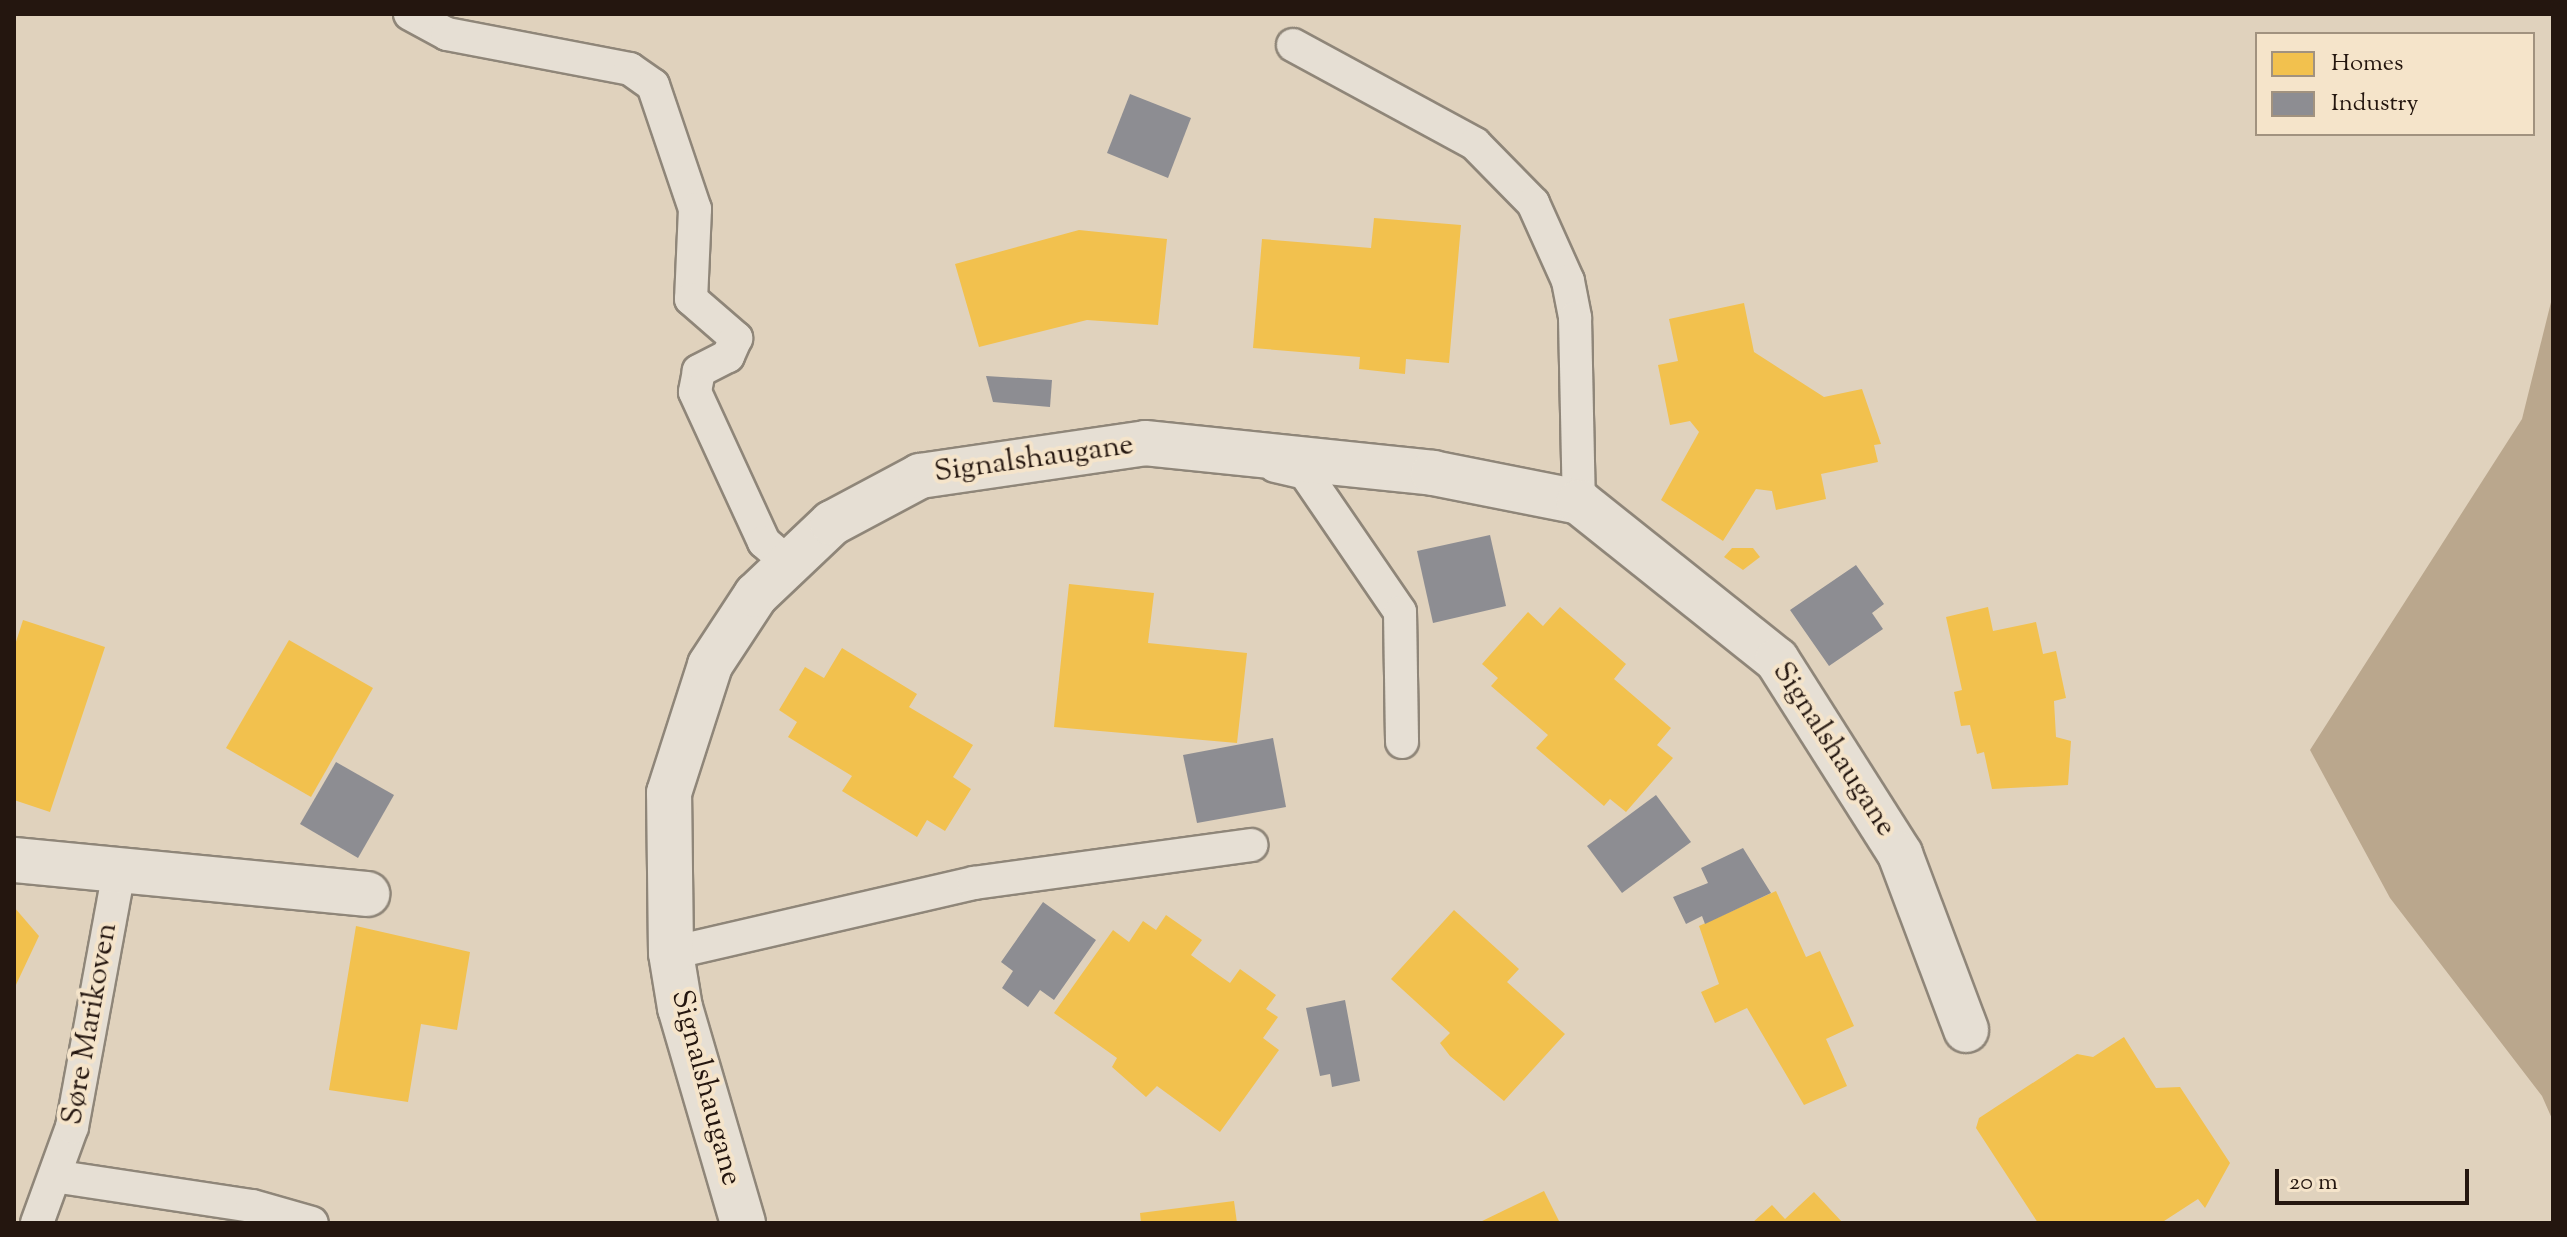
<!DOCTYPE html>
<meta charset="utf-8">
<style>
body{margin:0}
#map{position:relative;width:2567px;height:1237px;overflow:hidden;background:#e0d2bd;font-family:"Sorts Mill Goudy",serif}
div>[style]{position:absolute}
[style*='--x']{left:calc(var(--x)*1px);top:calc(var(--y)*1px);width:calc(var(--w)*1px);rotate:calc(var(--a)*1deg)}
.water>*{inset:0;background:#baa78d}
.homes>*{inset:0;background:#f2c14e}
.industry>*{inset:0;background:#8d8d92}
.roads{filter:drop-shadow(2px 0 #8f8679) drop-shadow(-2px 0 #8f8679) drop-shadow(0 2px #8f8679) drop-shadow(0 -2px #8f8679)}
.service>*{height:32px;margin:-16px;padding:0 16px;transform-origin:16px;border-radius:16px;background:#e6dfd4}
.minor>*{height:44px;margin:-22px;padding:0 22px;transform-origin:22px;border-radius:22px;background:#e6dfd4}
span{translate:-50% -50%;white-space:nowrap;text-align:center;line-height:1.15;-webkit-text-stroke:8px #f5e4ca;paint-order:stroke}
.street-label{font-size:30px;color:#24160f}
.frame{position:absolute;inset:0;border:16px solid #24160f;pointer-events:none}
.legend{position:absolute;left:2255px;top:32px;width:280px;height:104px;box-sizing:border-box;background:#f5e4ca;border:2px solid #a1927f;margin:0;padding:10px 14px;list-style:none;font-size:24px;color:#24160f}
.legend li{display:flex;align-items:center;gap:16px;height:40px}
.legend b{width:40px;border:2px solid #a1927f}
.scale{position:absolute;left:2275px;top:1169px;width:194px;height:36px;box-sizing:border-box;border:4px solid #24160f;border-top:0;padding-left:10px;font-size:24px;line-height:28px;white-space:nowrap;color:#24160f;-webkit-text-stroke:6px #f5e4ca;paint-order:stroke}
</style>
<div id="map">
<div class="water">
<i style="clip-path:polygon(2553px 294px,2553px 1121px,2542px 1096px,2390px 898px,2310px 750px,2522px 419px)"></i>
</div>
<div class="homes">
<i style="clip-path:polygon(1374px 218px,1461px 225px,1449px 363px,1406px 359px,1405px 374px,1359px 369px,1360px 357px,1253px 348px,1262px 239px,1371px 248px)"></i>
<i style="clip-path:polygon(1079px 230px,1167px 239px,1158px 325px,1087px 320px,979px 347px,955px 264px)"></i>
<i style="clip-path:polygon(1744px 303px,1754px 352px,1824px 397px,1862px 389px,1881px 444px,1874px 445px,1878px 462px,1821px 474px,1826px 499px,1776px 510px,1772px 491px,1756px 489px,1723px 541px,1661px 500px,1699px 432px,1690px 421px,1670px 425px,1658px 365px,1678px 361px,1669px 319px)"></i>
<i style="clip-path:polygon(1732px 548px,1753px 548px,1760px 557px,1743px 570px,1724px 557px)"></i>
<i style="clip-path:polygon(1069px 584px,1154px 593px,1148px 643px,1247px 653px,1237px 743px,1054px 727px)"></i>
<i style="clip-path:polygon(1560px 607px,1626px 664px,1614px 679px,1671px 728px,1657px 745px,1673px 758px,1626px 812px,1610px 799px,1604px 806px,1536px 748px,1548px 735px,1491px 686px,1498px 678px,1482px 664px,1528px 612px,1543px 626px)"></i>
<i style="clip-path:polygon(1988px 607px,1993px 631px,2036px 622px,2043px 654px,2056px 651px,2066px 698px,2054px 701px,2056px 737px,2071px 741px,2068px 785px,1992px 789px,1984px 752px,1977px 754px,1970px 725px,1961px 726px,1954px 692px,1962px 690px,1946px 617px)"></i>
<i style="clip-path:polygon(23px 620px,105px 647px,50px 812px,14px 800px,14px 648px)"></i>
<i style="clip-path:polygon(289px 640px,373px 688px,311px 797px,226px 748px)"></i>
<i style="clip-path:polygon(842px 648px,917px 694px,909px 707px,973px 745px,953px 777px,971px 789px,945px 831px,927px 820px,917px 837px,842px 791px,852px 776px,788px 737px,797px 722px,779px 710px,805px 667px,824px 678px)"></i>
<i style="clip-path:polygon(1776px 891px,1806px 957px,1820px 951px,1854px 1026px,1826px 1039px,1847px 1086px,1804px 1105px,1747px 1008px,1715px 1023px,1701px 992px,1719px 984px,1699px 926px)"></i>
<i style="clip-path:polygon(14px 907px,39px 936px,14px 989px)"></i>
<i style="clip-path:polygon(1454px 910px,1519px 969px,1507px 982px,1565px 1034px,1504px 1101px,1450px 1056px,1440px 1043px,1450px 1033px,1391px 979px)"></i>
<i style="clip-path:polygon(1166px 915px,1202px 940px,1191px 955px,1210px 969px,1230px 983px,1240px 969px,1276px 995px,1266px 1009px,1278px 1017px,1263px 1038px,1279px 1050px,1220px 1132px,1157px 1086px,1146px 1097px,1112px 1067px,1117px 1058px,1054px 1013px,1113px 930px,1129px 942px,1143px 921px,1156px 930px)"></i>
<i style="clip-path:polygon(356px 926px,470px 952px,457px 1030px,421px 1024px,408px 1102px,329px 1090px)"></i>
<i style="clip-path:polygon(2124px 1037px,2156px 1088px,2180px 1087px,2230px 1163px,2205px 1208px,2198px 1199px,2161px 1223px,2038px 1223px,1976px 1128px,1979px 1118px,2077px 1054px,2093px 1057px)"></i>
<i style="clip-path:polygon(1544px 1191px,1560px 1223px,1478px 1223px)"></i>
<i style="clip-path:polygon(1814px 1192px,1843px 1223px,1752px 1223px,1772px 1205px,1785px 1219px)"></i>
<i style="clip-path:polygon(1234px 1201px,1237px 1223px,1141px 1223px,1140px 1213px)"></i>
</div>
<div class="industry">
<i style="clip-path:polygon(1130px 94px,1191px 118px,1168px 178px,1107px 153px)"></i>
<i style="clip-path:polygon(986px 376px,1052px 380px,1050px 407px,993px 402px)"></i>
<i style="clip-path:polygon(1490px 535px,1506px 606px,1433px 623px,1417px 551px)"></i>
<i style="clip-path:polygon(1856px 565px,1884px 604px,1872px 613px,1883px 629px,1829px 666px,1790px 610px)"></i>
<i style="clip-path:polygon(1273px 738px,1286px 807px,1197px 823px,1183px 755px)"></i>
<i style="clip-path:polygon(336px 762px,394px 795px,358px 858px,300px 824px)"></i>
<i style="clip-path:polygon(1656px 795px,1691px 842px,1622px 893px,1587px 846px)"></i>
<i style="clip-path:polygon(1743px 848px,1771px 893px,1705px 924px,1702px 916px,1686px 924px,1673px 897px,1708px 883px,1701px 868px)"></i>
<i style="clip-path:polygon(1043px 902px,1096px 940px,1054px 1000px,1040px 990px,1028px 1007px,1002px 988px,1013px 971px,1001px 962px)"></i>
<i style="clip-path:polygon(1345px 1000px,1360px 1081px,1332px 1087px,1330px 1074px,1320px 1076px,1306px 1008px)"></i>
</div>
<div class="roads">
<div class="service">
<i style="--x:410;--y:14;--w:42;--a:28.4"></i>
<i style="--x:447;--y:34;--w:186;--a:10.8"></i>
<i style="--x:630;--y:69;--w:28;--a:35"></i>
<i style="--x:653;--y:85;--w:131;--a:71.3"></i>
<i style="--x:695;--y:209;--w:90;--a:92.5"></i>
<i style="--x:691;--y:299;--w:60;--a:40.9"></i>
<i style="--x:736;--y:338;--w:20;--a:114"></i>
<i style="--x:728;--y:356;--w:33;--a:153"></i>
<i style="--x:699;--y:371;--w:21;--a:101"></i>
<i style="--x:695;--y:392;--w:165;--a:65.3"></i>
<i style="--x:764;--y:542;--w:30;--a:41"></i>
<i style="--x:1293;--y:45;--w:207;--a:28.5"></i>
<i style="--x:1475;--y:144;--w:83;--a:45.5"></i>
<i style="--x:1533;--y:203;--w:85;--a:65.8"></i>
<i style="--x:1568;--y:281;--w:38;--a:79"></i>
<i style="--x:1575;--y:318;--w:184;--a:88.8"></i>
<i style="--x:1275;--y:466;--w:31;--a:13"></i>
<i style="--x:1305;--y:473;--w:168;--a:55.6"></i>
<i style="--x:1400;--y:612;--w:130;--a:89.1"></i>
<i style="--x:671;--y:953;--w:311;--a:-13"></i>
<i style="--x:974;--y:883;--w:280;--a:-7.8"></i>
<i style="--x:60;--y:1177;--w:194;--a:8.6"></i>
<i style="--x:252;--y:1206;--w:62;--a:15.8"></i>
<i style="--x:37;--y:1223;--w:102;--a:-70"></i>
<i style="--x:72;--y:1127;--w:260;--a:-79.6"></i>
</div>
<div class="minor">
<i style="--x:14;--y:860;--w:355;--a:5.5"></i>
<i style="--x:743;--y:1223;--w:224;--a:-106.3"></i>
<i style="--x:680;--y:1008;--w:56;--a:-99.3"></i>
<i style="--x:671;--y:953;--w:160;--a:-90.7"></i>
<i style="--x:669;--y:793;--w:134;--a:-72.2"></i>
<i style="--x:710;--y:665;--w:84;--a:-56.7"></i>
<i style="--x:756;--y:595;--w:105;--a:-43.5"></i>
<i style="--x:832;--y:523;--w:100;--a:-28.1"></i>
<i style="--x:920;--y:476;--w:227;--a:-8.3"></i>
<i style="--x:1145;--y:443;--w:290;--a:5.9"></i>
<i style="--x:1433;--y:473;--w:149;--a:11.2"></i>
<i style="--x:1579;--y:502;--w:253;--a:38.6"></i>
<i style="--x:1777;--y:660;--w:230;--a:57.6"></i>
<i style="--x:1900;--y:854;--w:188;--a:69.4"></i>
</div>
</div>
<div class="street-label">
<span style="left:1034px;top:460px;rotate:-8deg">Signalshaugane</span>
<span style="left:1833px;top:750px;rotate:57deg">Signalshaugane</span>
<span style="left:91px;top:1024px;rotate:-80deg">Søre Marikoven</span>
<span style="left:705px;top:1088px;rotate:75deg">Signalshaugane</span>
</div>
<div class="frame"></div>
<ul class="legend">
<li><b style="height:22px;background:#f2c14e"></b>Homes</li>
<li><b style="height:22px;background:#8d8d92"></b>Industry</li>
</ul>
<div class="scale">20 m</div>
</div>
